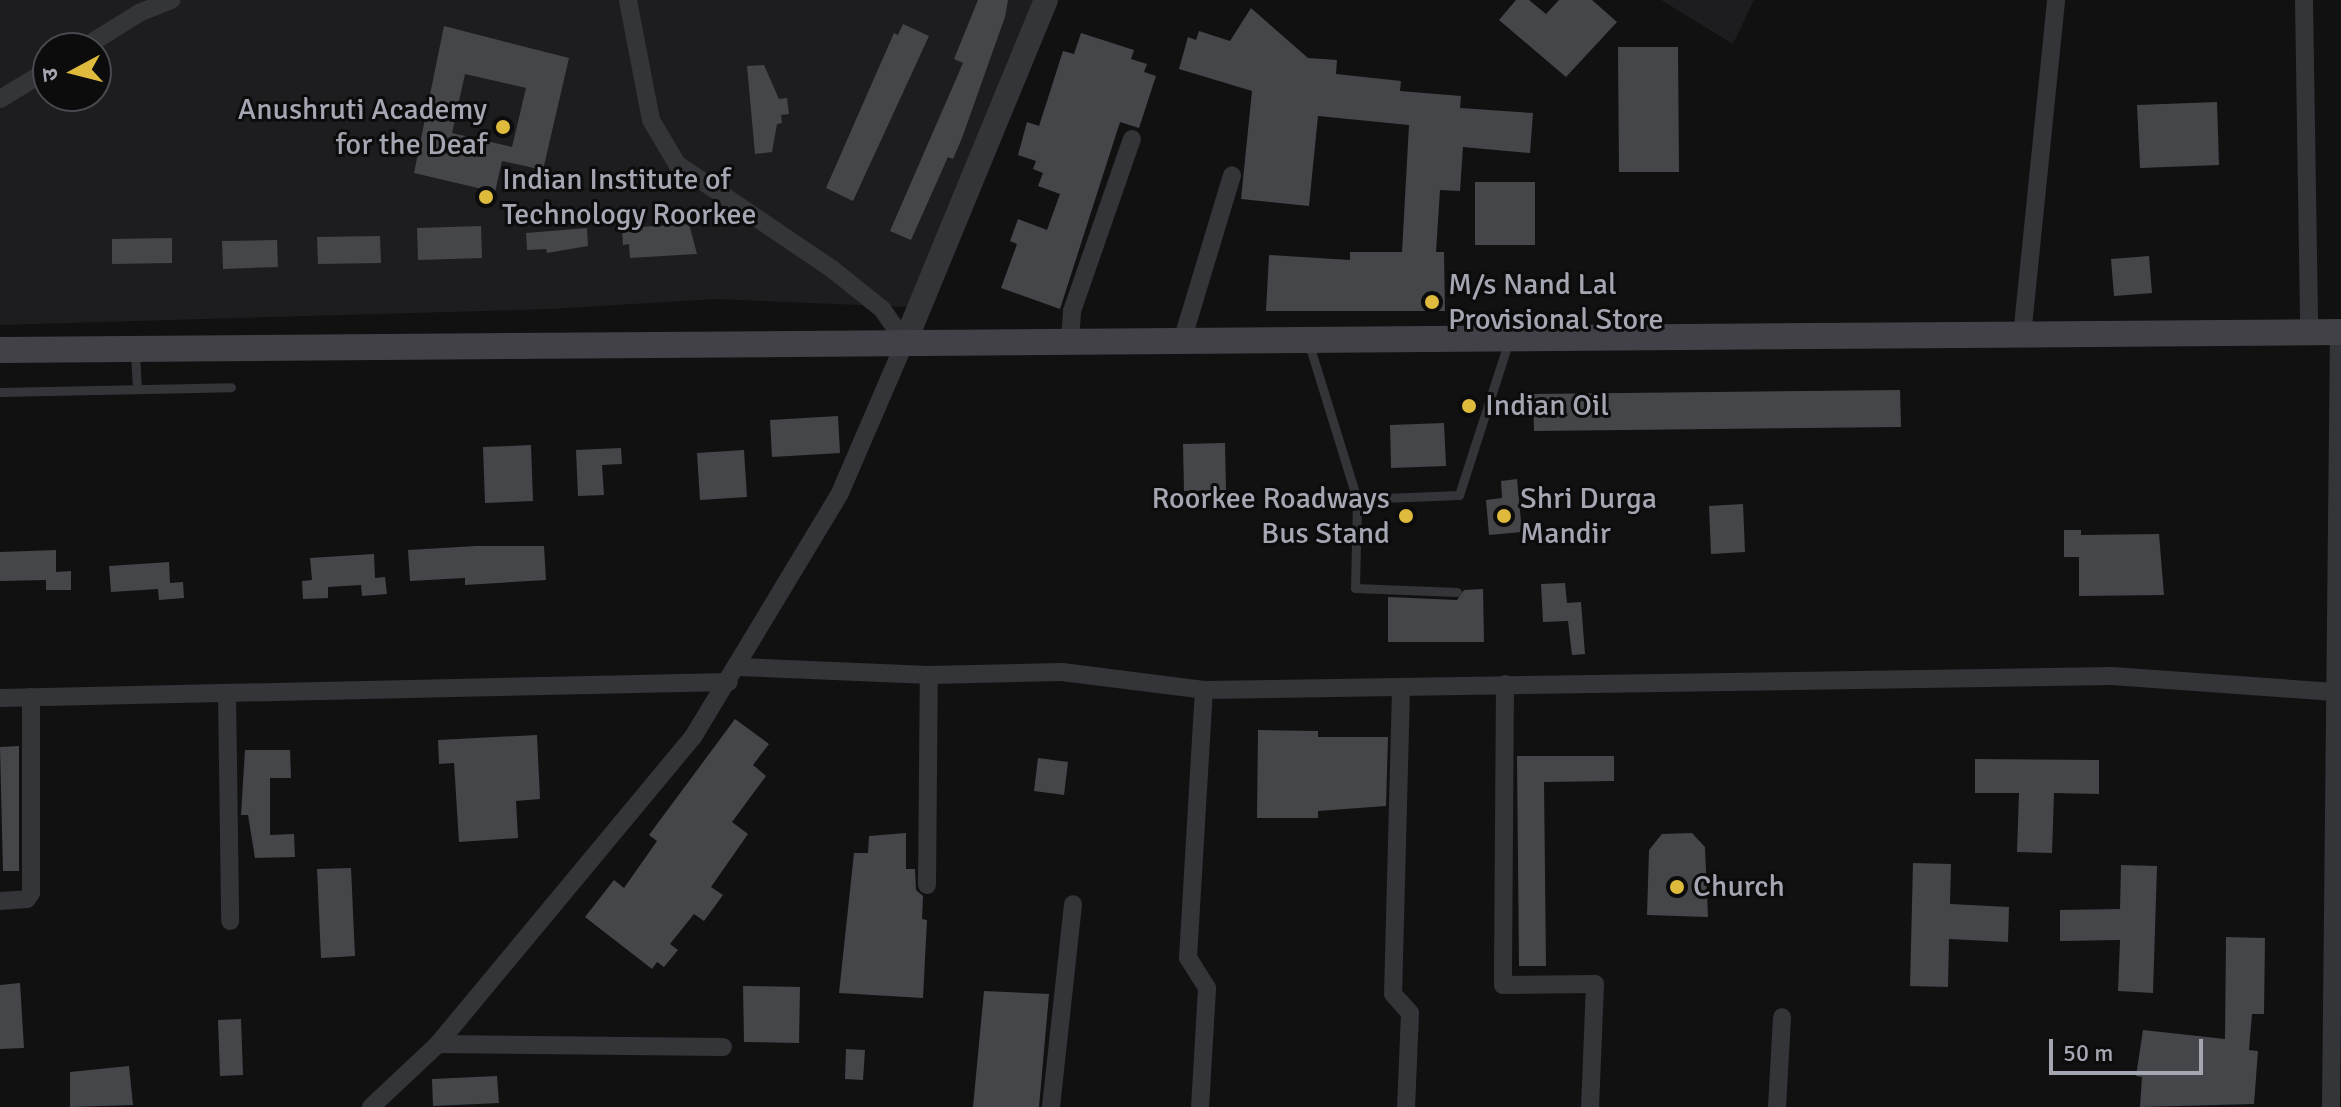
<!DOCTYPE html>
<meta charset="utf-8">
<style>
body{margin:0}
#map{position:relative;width:2341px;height:1107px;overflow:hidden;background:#111112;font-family:Signika,"Noto Sans Devanagari",sans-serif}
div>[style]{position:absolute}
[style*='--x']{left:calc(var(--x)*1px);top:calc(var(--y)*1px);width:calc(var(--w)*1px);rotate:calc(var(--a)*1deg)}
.built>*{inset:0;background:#1d1d1f}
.building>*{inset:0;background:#45464a}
.service>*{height:9px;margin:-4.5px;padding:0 4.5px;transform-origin:4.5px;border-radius:4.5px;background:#343539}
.minor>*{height:18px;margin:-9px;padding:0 9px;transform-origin:9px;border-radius:9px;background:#343539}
.tertiary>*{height:24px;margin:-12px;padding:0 12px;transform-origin:12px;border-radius:12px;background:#343539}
.secondary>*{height:26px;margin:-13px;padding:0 13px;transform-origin:13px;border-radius:13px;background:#414147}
.dots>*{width:22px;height:22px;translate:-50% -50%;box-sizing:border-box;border:4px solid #0c0c0d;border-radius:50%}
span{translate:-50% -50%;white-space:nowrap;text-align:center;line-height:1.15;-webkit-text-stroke:6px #0c0c0d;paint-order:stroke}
.poi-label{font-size:30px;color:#a4a6b2}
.right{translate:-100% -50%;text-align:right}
.left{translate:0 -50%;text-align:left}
.north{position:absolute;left:32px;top:32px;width:80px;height:80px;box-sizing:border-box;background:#0c0c0d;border:2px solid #494a4f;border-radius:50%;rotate:263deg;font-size:22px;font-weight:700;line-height:32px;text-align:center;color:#a4a6b2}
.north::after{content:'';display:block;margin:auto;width:28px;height:36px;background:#deba3d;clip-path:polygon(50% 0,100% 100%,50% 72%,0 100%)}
.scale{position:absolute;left:2049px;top:1039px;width:154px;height:36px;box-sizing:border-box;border:4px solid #a4a6b2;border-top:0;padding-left:10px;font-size:24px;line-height:28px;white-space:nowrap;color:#a4a6b2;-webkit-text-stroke:6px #0c0c0d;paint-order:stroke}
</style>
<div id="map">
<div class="built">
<i style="clip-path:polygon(evenodd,0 0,1046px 0,932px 308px,716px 299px,550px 309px,0 325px,0 0,48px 48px,96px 48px,96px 96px,48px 96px,48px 48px)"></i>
<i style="clip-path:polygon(1661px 0,1754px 0,1733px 44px)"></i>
</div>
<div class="building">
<i style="clip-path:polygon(978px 0,1008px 0,1005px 17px,962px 138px,953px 159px,948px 157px,911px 240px,890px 231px,963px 63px,954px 59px)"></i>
<i style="clip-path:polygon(1516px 0,1529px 0,1546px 14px,1559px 0,1592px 0,1617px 22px,1566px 77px,1499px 20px)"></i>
<i style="clip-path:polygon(1251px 8px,1308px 58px,1337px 60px,1336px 74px,1401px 81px,1400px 91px,1461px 96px,1460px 108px,1533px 113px,1530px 153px,1463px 147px,1460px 191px,1440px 190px,1436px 252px,1444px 252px,1445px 311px,1266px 311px,1269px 255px,1350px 260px,1350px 252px,1402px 252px,1409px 125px,1318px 116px,1309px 206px,1241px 199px,1252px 91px,1179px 69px,1188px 37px,1196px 40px,1199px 31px,1230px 41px)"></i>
<i style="clip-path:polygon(903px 24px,929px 36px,853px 201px,826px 188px,894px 33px,898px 35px)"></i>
<i style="clip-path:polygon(evenodd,444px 26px,569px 58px,543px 170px,502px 161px,495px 192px,414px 173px,444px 26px,465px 74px,526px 88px,512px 147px,452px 133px,465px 74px)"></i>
<i style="clip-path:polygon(1081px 33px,1134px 50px,1131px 59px,1147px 64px,1144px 72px,1156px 76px,1139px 128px,1120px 122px,1060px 309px,1001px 288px,1017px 244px,1010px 241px,1018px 219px,1047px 230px,1060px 194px,1038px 186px,1043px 173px,1033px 169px,1036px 161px,1018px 155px,1027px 122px,1039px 126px,1063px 51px,1074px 54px)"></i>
<i style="clip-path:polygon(1618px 47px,1678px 47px,1679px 172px,1619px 172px)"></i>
<i style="clip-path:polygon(764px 65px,779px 99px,787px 98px,789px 114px,781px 115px,782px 123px,777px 124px,772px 152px,755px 154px,747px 66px)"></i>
<i style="clip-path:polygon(2217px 102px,2219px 165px,2140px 168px,2137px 105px)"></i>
<i style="clip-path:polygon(1475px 182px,1535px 182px,1535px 245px,1475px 245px)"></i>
<i style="clip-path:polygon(689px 224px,697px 254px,630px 258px,629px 244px,623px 245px,622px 228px)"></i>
<i style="clip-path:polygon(481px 226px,482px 258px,418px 260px,417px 228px)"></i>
<i style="clip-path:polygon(587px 228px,588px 246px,547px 253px,546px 249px,527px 250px,526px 233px)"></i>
<i style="clip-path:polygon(380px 236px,381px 263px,318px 264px,317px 237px)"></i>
<i style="clip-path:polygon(172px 238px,172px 263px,112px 264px,112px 239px)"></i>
<i style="clip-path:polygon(277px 240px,278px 267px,223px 269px,222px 241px)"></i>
<i style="clip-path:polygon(2149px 256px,2152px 293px,2114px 296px,2111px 259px)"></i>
<i style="clip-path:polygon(1900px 390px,1901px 427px,1534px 431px,1533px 394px)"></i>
<i style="clip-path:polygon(838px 416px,840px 453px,772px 457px,770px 420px)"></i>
<i style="clip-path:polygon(1444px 423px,1446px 466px,1391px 468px,1390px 425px)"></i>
<i style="clip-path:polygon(1225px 443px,1226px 490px,1184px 491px,1183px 444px)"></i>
<i style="clip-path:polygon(531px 445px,533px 501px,485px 503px,483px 447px)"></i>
<i style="clip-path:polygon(621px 448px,622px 464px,602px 465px,604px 495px,578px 496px,576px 450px)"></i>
<i style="clip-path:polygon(744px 450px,747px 497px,700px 500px,697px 453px)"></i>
<i style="clip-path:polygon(1517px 479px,1522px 532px,1489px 535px,1486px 500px,1502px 498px,1501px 481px)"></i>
<i style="clip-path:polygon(1743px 504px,1745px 552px,1711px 554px,1709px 506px)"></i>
<i style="clip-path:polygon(2064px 530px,2081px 530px,2081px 535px,2159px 534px,2164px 595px,2079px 596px,2079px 557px,2064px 557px)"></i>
<i style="clip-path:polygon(476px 546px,544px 546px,546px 580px,465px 585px,465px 578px,410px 581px,408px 550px)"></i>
<i style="clip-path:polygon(56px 550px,56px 572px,71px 571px,71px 590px,46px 590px,46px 580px,0 581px,0 552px)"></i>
<i style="clip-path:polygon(374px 554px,375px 578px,385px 577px,387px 594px,362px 596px,361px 585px,328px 587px,328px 598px,303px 599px,302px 581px,312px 580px,310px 558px)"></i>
<i style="clip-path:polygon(169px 562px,170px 583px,183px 582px,184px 598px,159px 600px,158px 589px,111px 592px,109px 566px)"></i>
<i style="clip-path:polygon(1565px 583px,1567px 603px,1581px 602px,1585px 654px,1572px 655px,1568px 621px,1543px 622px,1541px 584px)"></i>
<i style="clip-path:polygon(1483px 589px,1484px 642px,1388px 642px,1388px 597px,1457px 600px,1464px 590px)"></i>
<i style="clip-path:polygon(735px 719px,769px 744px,753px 765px,766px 776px,732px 822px,748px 834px,711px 887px,723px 895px,704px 921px,694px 914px,670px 944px,678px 950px,664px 967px,657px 962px,652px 969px,585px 917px,614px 880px,624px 888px,657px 841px,649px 835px)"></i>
<i style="clip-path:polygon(1258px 730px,1318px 731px,1318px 737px,1388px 737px,1386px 806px,1318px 811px,1318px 818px,1257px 818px)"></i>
<i style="clip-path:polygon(537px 735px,540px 799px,516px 801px,518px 838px,459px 842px,454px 763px,439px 764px,438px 740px)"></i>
<i style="clip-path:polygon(19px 746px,19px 871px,3px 871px,0 747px)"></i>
<i style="clip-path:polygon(245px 750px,290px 750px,291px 778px,270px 778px,270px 835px,294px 834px,295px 857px,255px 858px,248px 815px,241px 815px)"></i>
<i style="clip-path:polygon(1517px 756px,1614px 756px,1614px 781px,1544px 782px,1546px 966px,1519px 966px)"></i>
<i style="clip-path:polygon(1038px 758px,1068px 762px,1064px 795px,1034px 791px)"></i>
<i style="clip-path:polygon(1975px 759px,2099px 760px,2099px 794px,2054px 793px,2052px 853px,2017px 852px,2019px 793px,1975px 793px)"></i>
<i style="clip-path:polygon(906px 833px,906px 869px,915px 869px,916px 890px,923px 896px,922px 919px,927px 920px,923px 998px,839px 993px,854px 853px,868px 853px,869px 836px)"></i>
<i style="clip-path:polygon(1692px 833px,1705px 847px,1708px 917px,1647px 915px,1649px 850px,1662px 834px)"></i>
<i style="clip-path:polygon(1913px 863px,1951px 864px,1950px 904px,2009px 907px,2008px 942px,1949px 939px,1948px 987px,1910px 986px)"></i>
<i style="clip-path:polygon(2121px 865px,2157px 866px,2153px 993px,2118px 991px,2120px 940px,2060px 941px,2060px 910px,2120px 909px)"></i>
<i style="clip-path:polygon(351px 868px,355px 956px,321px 958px,317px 869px)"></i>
<i style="clip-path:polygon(2226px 937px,2265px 938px,2264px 1014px,2252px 1014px,2249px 1050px,2258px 1051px,2254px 1104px,2140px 1107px,2142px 1077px,2136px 1076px,2143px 1030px,2225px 1039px)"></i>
<i style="clip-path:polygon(20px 983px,24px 1048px,0 1049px,0 985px)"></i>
<i style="clip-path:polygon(743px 986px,800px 987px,799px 1043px,744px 1042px)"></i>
<i style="clip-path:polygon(984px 991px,1049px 994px,1039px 1107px,973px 1107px)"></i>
<i style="clip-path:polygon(241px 1019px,243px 1075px,220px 1076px,218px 1020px)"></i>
<i style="clip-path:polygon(846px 1049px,865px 1050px,863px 1080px,845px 1079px)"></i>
<i style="clip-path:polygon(129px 1066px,133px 1105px,70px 1107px,70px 1072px)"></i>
<i style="clip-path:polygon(497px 1076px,499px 1103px,433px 1106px,432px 1079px)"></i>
</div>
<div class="service">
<i style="--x:1308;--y:341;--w:165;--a:72.8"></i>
<i style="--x:135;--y:352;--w:37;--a:87"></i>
<i style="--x:0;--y:392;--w:231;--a:-1.2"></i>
<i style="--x:1457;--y:592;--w:102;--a:-177.8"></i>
<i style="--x:1355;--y:588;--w:89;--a:-88.7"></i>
<i style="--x:1357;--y:499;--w:102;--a:-2.2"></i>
<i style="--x:1459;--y:495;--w:160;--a:-72.1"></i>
</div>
<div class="minor">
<i style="--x:2304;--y:0;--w:332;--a:89.1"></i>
<i style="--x:83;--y:48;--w:66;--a:-32"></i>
<i style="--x:139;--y:13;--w:35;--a:-22"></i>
<i style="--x:0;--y:99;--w:56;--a:-31.1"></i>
<i style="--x:2022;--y:336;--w:338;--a:-84.2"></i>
<i style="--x:1070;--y:341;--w:30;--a:-86"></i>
<i style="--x:1072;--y:311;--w:182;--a:-70.8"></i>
<i style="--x:1182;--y:341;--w:173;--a:-73.2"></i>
<i style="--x:739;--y:667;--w:190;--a:2.4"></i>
<i style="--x:929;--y:675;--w:133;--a:-1.3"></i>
<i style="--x:1062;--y:672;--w:143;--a:7.2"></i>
<i style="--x:1204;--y:690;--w:908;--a:-0.88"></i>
<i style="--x:2112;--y:676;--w:226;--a:4.1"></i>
<i style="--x:1505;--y:684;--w:301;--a:90.4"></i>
<i style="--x:1503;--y:985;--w:92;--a:-0.6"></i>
<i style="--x:1595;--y:984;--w:123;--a:92.3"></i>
<i style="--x:1401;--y:690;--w:304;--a:91.5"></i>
<i style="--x:1393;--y:994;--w:25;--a:48"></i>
<i style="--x:1410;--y:1013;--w:94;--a:92.4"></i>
<i style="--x:227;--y:693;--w:228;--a:89.2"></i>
<i style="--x:0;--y:698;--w:729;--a:-1.26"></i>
<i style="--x:927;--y:885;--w:210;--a:-89.5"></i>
<i style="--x:0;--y:901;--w:27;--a:-4"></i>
<i style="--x:27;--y:899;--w:7;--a:-56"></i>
<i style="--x:31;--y:893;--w:196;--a:-90"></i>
<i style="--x:438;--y:1044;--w:285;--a:0.6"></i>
<i style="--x:371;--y:1107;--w:92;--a:-43.2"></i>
<i style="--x:438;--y:1044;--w:399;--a:-50.3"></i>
<i style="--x:693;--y:737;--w:285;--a:-58.9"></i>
<i style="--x:840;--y:493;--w:164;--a:-66.7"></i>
<i style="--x:905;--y:342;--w:40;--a:-124.9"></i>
<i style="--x:882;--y:309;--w:64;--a:-141.3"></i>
<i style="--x:832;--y:269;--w:187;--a:-145.9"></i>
<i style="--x:677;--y:164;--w:51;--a:-120.6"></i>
<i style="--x:651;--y:120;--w:122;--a:-100.9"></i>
<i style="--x:1051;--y:1107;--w:204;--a:-83.8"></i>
<i style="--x:1200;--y:1107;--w:119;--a:-86.6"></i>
<i style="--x:1207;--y:988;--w:36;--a:-122"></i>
<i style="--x:1188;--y:958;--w:268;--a:-86.6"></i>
<i style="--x:1777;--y:1107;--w:90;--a:-86.8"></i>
<i style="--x:2331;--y:1107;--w:775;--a:-89.41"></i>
</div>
<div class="tertiary">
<i style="--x:905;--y:342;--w:370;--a:-67.6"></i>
</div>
<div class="secondary">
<i style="--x:0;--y:350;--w:2341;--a:-0.44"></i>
</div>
<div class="dots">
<i style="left:503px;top:127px;background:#deba3d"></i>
<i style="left:486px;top:197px;background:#deba3d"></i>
<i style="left:1432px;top:302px;background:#deba3d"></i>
<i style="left:1469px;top:406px;background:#deba3d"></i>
<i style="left:1406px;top:516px;background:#deba3d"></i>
<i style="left:1504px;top:516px;background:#deba3d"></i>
<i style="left:1677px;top:887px;background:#deba3d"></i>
</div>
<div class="poi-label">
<span class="right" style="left:487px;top:127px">Anushruti Academy<br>for the Deaf</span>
<span class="left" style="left:502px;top:197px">Indian Institute of<br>Technology Roorkee</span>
<span class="left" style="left:1448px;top:302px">M/s Nand Lal<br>Provisional Store</span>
<span class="left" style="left:1485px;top:406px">Indian Oil</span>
<span class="right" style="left:1390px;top:516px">Roorkee Roadways<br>Bus Stand</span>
<span class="left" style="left:1520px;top:516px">Shri Durga<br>Mandir</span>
<span class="left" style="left:1693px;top:887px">Church</span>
</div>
<div class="north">उ</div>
<div class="scale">50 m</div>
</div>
